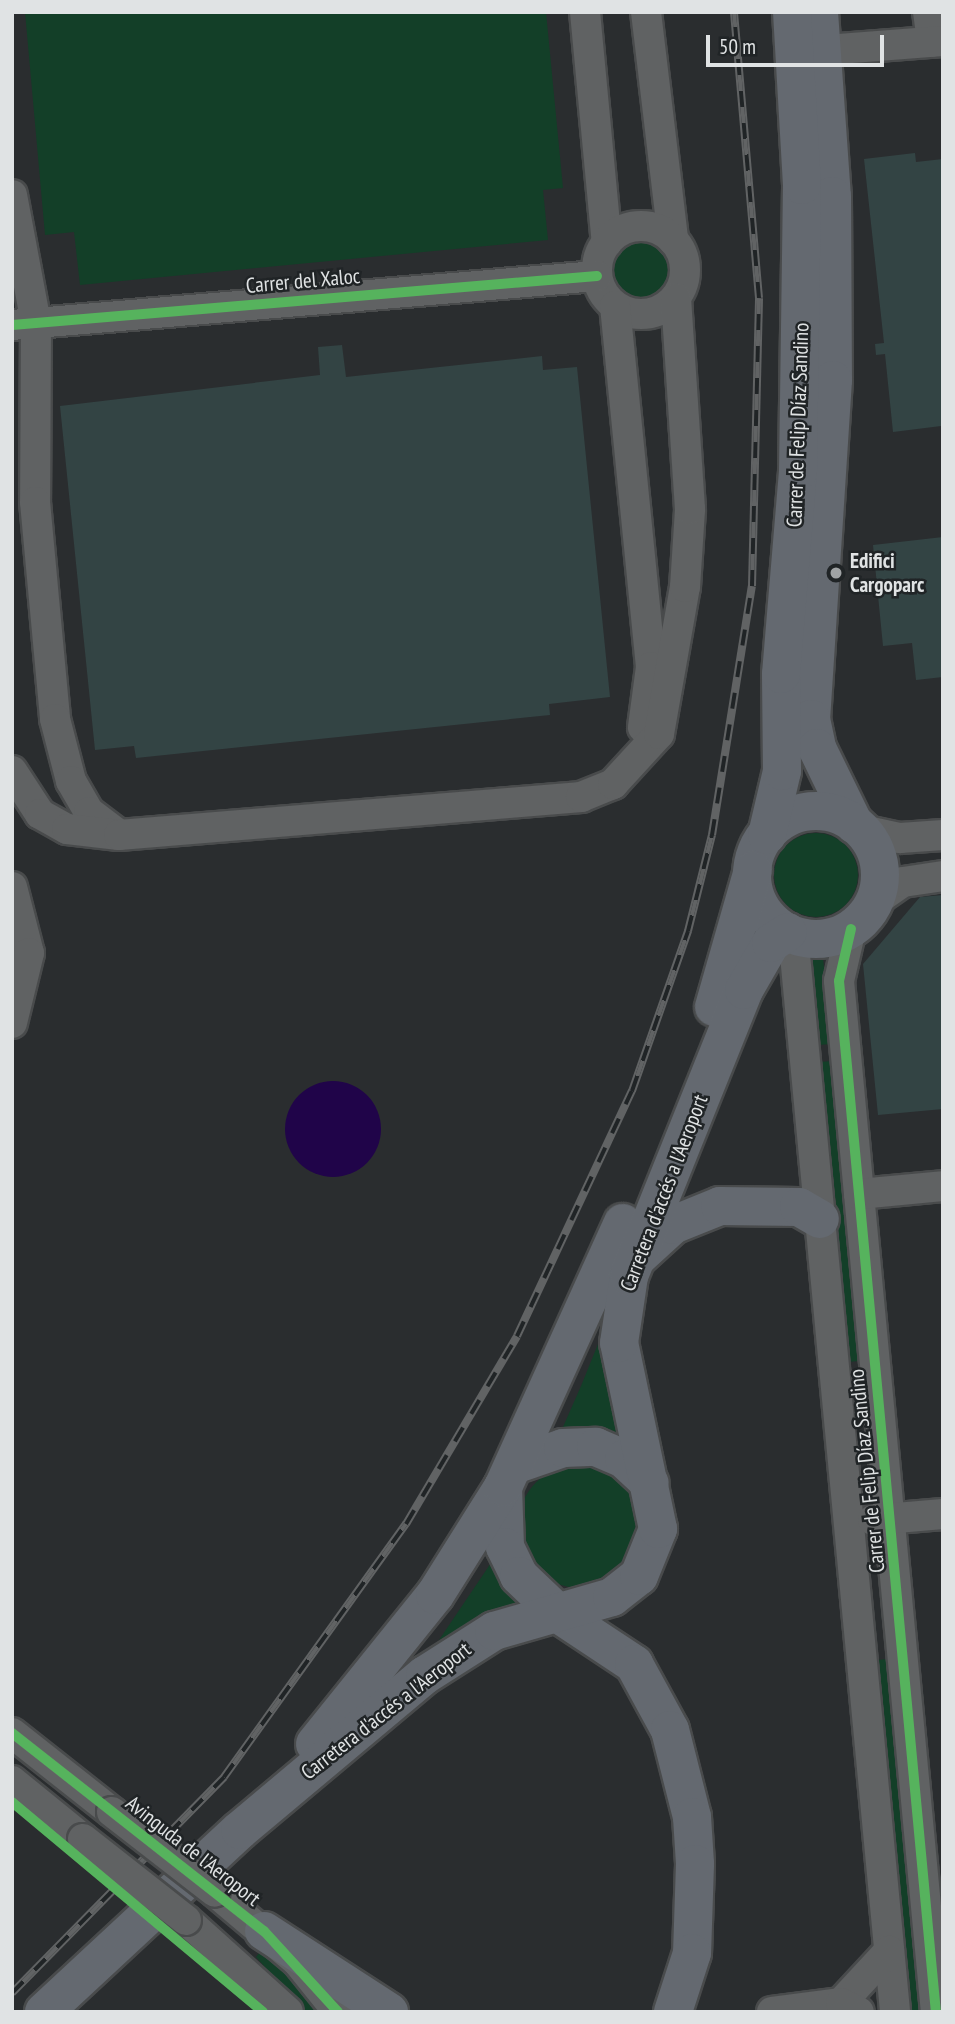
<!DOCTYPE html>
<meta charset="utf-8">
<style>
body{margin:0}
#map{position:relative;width:955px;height:2024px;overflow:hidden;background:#2a2d2f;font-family:"PT Sans Narrow",sans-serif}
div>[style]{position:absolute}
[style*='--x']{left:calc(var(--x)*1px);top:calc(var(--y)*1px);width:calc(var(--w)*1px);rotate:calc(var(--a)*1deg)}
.green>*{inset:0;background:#133f28}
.round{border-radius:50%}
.water>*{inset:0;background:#200449}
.building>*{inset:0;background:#344}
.roads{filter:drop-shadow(2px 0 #494b4c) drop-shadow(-2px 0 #494b4c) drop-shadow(0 2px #494b4c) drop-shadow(0 -2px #494b4c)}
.minor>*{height:30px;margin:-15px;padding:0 15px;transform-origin:15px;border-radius:15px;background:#606263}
.minor>.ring{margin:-15px;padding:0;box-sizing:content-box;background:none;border:30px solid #606263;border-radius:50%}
.major>*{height:38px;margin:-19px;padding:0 19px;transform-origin:19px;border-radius:19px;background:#646970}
.major>.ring{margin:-19px;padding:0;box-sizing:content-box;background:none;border:38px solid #646970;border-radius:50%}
.rail>*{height:8px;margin-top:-4px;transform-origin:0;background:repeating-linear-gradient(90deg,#202426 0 16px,#616364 0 32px);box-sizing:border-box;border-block:2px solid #616364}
.bridges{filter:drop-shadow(2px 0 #494b4c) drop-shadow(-2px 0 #494b4c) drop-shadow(0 2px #494b4c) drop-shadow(0 -2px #494b4c)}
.minor-bridge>*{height:30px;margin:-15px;padding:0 15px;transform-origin:15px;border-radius:15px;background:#606263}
.cycleway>*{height:10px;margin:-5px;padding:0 5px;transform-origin:5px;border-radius:5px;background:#56b35d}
.dots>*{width:19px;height:19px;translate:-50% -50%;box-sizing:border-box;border:4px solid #202426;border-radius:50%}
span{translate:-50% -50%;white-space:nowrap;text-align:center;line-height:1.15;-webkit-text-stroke:5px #202426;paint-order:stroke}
.street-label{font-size:21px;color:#e0e3e4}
.poi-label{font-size:21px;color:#e0e3e4;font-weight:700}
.left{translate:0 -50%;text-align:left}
.frame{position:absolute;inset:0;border:14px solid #e0e3e4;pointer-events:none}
.scale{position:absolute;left:706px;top:35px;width:178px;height:32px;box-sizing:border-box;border:4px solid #e0e3e4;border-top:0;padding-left:9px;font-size:21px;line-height:24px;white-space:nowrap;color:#e0e3e4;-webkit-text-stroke:5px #202426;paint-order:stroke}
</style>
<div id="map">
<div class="green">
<i style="clip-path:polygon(25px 12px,546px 12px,563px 188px,543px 190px,548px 240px,80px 285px,74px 232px,45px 235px)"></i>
<i class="round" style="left:614px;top:242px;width:56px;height:56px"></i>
<i class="round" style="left:774px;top:833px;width:84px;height:84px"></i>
<i style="clip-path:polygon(812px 955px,823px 958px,832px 1044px,818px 1045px)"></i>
<i style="clip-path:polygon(833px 1061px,859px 1361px,847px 1362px,819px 1062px)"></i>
<i style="clip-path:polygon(609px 1317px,621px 1439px,559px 1436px,581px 1386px)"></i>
<i class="round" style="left:518px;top:1464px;width:124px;height:124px"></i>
<i style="clip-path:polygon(493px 1560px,519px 1601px,439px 1640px)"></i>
<i style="clip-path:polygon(888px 1659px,921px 2012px,909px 2012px,876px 1660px)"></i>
<i style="clip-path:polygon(265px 1945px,324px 2012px,305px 2012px,256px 1957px)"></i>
</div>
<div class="water">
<i class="round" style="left:285px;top:1081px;width:96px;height:96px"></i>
</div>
<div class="building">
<i style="clip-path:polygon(915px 153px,916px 162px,943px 159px,941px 426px,893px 432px,885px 354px,876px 355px,875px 344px,884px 343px,864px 159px)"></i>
<i style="clip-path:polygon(342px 345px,346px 377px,542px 356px,543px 370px,577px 367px,610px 697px,549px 704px,550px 715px,136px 758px,134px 746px,95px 750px,60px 406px,320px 375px,318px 347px)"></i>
<i style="clip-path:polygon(943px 537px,943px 677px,916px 680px,912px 643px,883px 646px,873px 545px)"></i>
<i style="clip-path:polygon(943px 895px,943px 1109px,878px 1115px,863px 964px,920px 897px)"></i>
</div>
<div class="roads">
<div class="minor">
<i style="--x:585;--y:12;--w:232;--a:84.6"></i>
<i style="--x:646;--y:12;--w:230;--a:83.2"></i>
<i style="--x:928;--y:12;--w:30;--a:82"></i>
<i style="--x:800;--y:52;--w:143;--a:-4.4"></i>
<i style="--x:12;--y:195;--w:130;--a:79.4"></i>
<i style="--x:36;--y:323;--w:179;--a:90.3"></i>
<i style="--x:35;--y:502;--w:218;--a:84.7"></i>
<i style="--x:55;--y:719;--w:64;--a:75.5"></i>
<i style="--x:71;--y:781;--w:36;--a:60"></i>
<i style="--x:89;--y:812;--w:38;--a:37"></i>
<i class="ring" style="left:597px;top:226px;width:58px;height:58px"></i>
<i style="--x:615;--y:306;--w:363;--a:84.3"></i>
<i style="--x:651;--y:667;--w:61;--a:97.6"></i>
<i style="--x:12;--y:325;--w:587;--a:-4.79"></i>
<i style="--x:12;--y:771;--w:51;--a:56.9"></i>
<i style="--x:40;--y:814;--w:31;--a:29"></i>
<i style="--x:67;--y:829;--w:52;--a:6.6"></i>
<i style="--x:119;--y:835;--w:464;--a:-4.7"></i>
<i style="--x:581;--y:797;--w:35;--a:-22"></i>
<i style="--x:613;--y:784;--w:68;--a:-47.4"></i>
<i style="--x:659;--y:734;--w:149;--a:-80"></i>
<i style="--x:685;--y:587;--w:78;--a:-86.3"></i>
<i style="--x:690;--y:509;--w:211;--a:-93.8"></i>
<i style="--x:862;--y:830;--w:39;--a:12"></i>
<i style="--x:900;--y:838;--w:43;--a:-4"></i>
<i style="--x:12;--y:887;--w:68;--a:75.6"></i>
<i style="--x:29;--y:953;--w:72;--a:103.7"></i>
<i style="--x:874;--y:902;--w:35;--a:-35"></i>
<i style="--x:903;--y:882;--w:40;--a:-8.5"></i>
<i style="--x:851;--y:929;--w:53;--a:103"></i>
<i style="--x:839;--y:981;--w:1036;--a:84.63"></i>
<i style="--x:793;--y:934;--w:1083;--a:84.59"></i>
<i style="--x:859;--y:1194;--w:84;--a:-5.4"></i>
<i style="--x:873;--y:1520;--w:70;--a:-4.9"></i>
<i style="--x:12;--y:1733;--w:127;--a:38.3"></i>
<i style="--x:12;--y:1781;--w:92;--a:39.2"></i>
<i style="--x:215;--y:1892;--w:109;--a:40.1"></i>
<i style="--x:298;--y:1962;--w:64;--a:51.3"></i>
<i style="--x:186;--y:1920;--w:137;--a:42"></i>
<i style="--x:841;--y:2003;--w:71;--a:-47.3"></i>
<i style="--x:772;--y:2012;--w:70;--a:-7.4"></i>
<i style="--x:841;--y:2003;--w:20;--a:27"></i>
</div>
<div class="major">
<i style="--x:819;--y:12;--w:184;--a:86"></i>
<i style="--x:832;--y:196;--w:184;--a:89.7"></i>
<i style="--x:833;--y:380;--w:340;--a:93.7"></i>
<i style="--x:811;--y:719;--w:30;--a:78"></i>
<i style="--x:817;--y:748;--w:85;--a:64"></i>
<i class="ring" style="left:752px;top:811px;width:90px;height:90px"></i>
<i style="--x:767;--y:835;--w:66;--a:-76.8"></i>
<i style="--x:782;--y:771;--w:97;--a:-90.6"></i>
<i style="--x:781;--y:674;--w:203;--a:-85.2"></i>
<i style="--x:798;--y:472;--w:287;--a:-89.2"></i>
<i style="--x:802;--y:185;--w:173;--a:-93.3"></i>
<i style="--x:714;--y:1007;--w:142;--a:-74.1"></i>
<i style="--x:639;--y:1256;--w:46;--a:-42.4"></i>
<i style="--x:673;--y:1225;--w:51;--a:-22"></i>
<i style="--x:720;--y:1206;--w:79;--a:0.7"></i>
<i style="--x:799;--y:1207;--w:24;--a:30"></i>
<i style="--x:514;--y:1465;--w:52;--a:-19.1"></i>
<i style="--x:563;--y:1448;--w:33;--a:-2"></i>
<i style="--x:596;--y:1447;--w:30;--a:23"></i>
<i style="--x:624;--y:1459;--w:35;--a:43"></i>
<i style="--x:503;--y:1487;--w:60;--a:88.1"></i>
<i style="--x:505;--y:1547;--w:32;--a:64"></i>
<i style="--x:519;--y:1576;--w:57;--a:43.6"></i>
<i style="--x:560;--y:1615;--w:89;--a:33.5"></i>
<i style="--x:634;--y:1664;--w:75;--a:61.4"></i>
<i style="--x:670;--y:1730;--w:90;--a:75.8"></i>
<i style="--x:692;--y:1817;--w:47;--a:86.3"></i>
<i style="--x:695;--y:1864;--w:89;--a:91.9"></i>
<i style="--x:692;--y:1953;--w:62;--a:107.9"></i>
<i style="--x:315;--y:1744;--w:191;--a:-51.2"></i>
<i style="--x:435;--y:1595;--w:128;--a:-57.8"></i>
<i style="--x:503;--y:1487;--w:290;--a:-65.6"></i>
<i style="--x:264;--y:1931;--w:149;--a:32.9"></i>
<i style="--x:44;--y:2012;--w:267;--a:-42.9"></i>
<i style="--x:240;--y:1830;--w:241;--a:-40"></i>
<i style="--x:425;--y:1675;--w:82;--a:-32.5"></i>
<i style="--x:494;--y:1631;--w:123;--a:-16.1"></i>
<i style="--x:612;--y:1597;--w:34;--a:-38"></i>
<i style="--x:639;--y:1576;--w:51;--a:-68"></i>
<i style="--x:658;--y:1529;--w:190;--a:-101.8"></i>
<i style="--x:619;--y:1343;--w:68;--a:-81.5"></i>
<i style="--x:629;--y:1276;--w:308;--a:-68.1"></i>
<i style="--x:744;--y:990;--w:54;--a:-60.1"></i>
<i style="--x:771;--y:943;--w:20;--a:-33"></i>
</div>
</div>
<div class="rail">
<i style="--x:12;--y:1993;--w:303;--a:-45.5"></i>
<i style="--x:224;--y:1777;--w:312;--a:-54.3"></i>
<i style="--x:406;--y:1524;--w:218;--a:-59.4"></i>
<i style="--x:517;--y:1336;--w:271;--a:-64.9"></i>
<i style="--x:632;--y:1091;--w:170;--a:-70.7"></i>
<i style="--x:688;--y:931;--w:99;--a:-76"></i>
<i style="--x:712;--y:835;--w:252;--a:-80.9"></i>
<i style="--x:752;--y:586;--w:288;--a:-88.6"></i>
<i style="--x:759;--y:298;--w:287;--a:-95"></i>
</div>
<div class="bridges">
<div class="minor-bridge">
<i style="--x:112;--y:1812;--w:130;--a:37.8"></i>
<i style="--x:83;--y:1839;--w:131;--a:38.2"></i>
</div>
</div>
<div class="cycleway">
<i style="--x:12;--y:325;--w:587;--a:-4.79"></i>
<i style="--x:851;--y:929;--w:53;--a:103"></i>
<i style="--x:839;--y:981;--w:1036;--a:84.63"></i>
<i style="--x:12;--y:1733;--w:320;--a:38.2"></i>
<i style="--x:264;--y:1931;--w:110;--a:47.6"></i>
<i style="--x:12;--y:1802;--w:327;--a:39.9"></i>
</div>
<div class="dots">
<i style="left:836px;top:573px;background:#a0a3a5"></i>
</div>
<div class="street-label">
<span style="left:303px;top:281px;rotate:-5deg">Carrer del Xaloc</span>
<span style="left:798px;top:425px;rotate:-88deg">Carrer de Felip Díaz Sandino</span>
<span style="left:664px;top:1193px;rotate:-69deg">Carretera d'accés a l'Aeroport</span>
<span style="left:867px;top:1471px;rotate:-96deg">Carrer de Felip Díaz Sandino</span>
<span style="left:386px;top:1711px;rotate:-38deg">Carretera d'accés a l'Aeroport</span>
<span style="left:193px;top:1851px;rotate:38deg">Avinguda de l'Aeroport</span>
</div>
<div class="poi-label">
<span class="left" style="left:850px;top:573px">Edifici<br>Cargoparc</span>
</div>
<div class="frame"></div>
<div class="scale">50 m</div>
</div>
